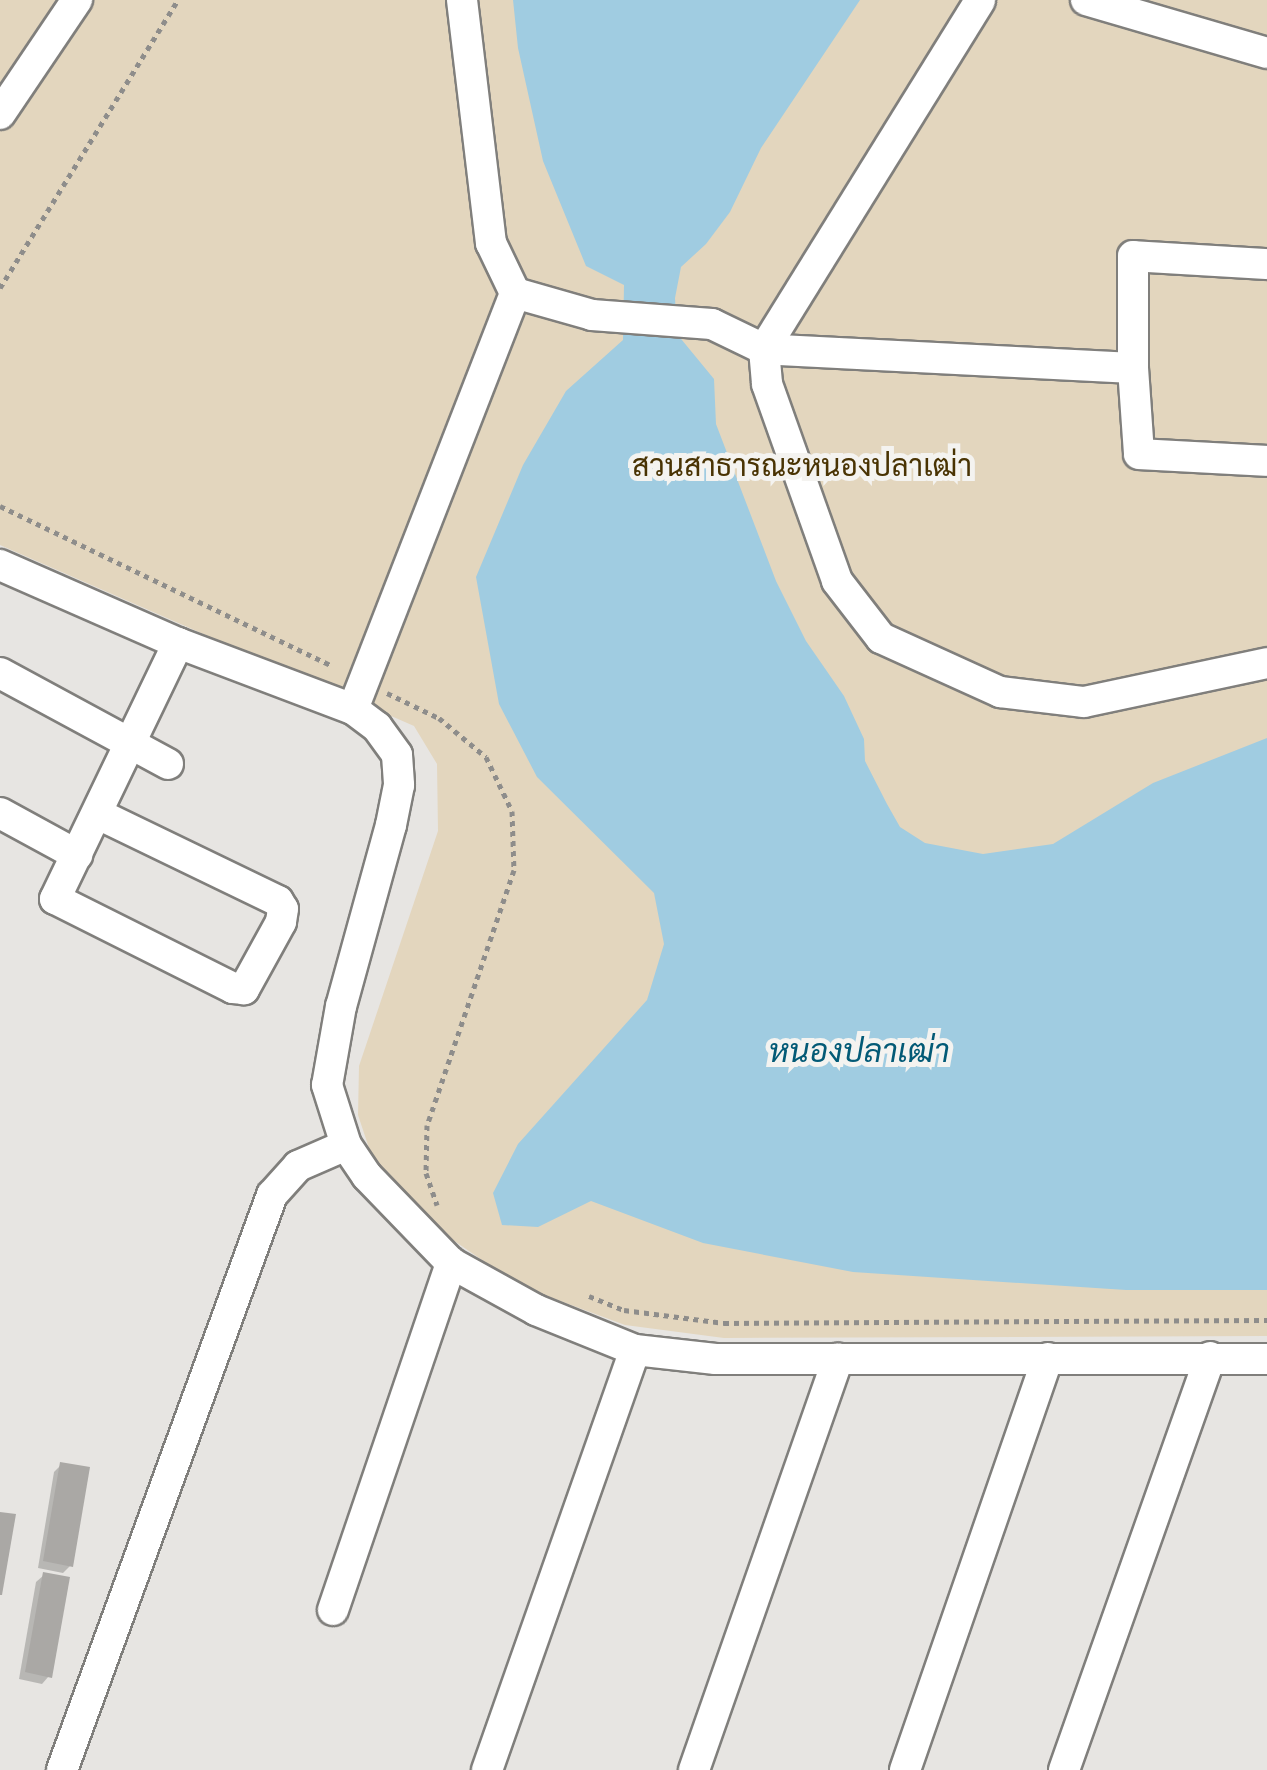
<!DOCTYPE html>
<meta charset="utf-8">
<style>
body{margin:0}
#map{position:relative;width:1267px;height:1770px;overflow:hidden;background:#e7e5e2;font-family:Poppins,Sarabun,sans-serif}
div>[style]{position:absolute}
[style*='--x']{left:calc(var(--x)*1px);top:calc(var(--y)*1px);width:calc(var(--w)*1px);rotate:calc(var(--a)*1deg)}
.green>*{inset:0;background:#e3d6be}
.water>*{inset:0;background:#a0cce1}
.shadow>*{inset:0;background:#0003}
.building>*{inset:0;background:#aaa8a5}
.path>*{height:5px;margin-top:-2.5px;transform-origin:0;background:repeating-linear-gradient(90deg,#8e8d8b 0 5px,transparent 0 10px)}
.roads{filter:drop-shadow(2px 0 #807f7c) drop-shadow(-2px 0 #807f7c) drop-shadow(0 2px #807f7c) drop-shadow(0 -2px #807f7c)}
.minor>*{height:30px;margin:-15px;padding:0 15px;transform-origin:15px;border-radius:15px;background:#fff}
span{translate:-50% -50%;white-space:nowrap;text-align:center;line-height:1.15;-webkit-text-stroke:10px #f4f3f0;paint-order:stroke}
.park-label{font-size:30px;color:#493303}
.water-label{font-size:32px;color:#035a76;font-style:italic}
</style>
<div id="map">
<div class="green">
<i style="clip-path:polygon(0 0,1267px 0,1267px 1336px,724px 1338px,625px 1325px,520px 1286px,431px 1225px,371px 1154px,358px 1115px,359px 1066px,438px 831px,437px 764px,414px 726px,0 545px)"></i>
</div>
<div class="water">
<i style="clip-path:polygon(513px 0,860px 0,761px 148px,730px 212px,706px 244px,681px 267px,675px 298px,677px 334px,714px 379px,716px 424px,776px 581px,806px 641px,844px 696px,864px 739px,865px 761px,887px 804px,900px 827px,925px 843px,983px 854px,1053px 844px,1153px 783px,1267px 738px,1267px 1290px,1126px 1290px,853px 1272px,703px 1243px,591px 1201px,538px 1227px,502px 1225px,493px 1193px,518px 1144px,647px 1000px,664px 944px,654px 893px,537px 777px,499px 704px,476px 577px,523px 465px,566px 391px,623px 340px,624px 285px,586px 266px,543px 161px,518px 48px)"></i>
</div>
<div class="shadow">
<i style="clip-path:polygon(61px 1465px,71px 1565px,63px 1573px,38px 1568px,54px 1472px)"></i>
<i style="clip-path:polygon(44px 1575px,49px 1676px,42px 1684px,19px 1679px,36px 1582px)"></i>
</div>
<div class="building">
<i style="clip-path:polygon(60px 1462px,90px 1467px,73px 1567px,43px 1561px)"></i>
<i style="clip-path:polygon(0 1512px,16px 1514px,2px 1595px,0 1595px)"></i>
<i style="clip-path:polygon(43px 1572px,70px 1577px,52px 1678px,25px 1672px)"></i>
</div>
<div class="path">
<i style="--x:0;--y:288;--w:339;--a:-58.3"></i>
<i style="--x:0;--y:506;--w:369;--a:25.7"></i>
<i style="--x:387;--y:693;--w:58;--a:25.7"></i>
<i style="--x:439;--y:718;--w:61;--a:39.7"></i>
<i style="--x:486;--y:757;--w:60;--a:64.3"></i>
<i style="--x:512;--y:811;--w:59;--a:88.1"></i>
<i style="--x:514;--y:870;--w:269;--a:108.8"></i>
<i style="--x:427;--y:1125;--w:48;--a:91.2"></i>
<i style="--x:426;--y:1173;--w:34;--a:71"></i>
<i style="--x:589;--y:1296;--w:38;--a:22"></i>
<i style="--x:624;--y:1310;--w:101;--a:7.4"></i>
<i style="--x:724;--y:1323;--w:543;--a:-0.32"></i>
</div>
<div class="roads">
<div class="minor">
<i style="--x:462;--y:0;--w:245;--a:83.2"></i>
<i style="--x:491;--y:243;--w:55;--a:64.4"></i>
<i style="--x:515;--y:293;--w:80;--a:15.9"></i>
<i style="--x:592;--y:315;--w:120;--a:4.3"></i>
<i style="--x:712;--y:324;--w:58;--a:25.7"></i>
<i style="--x:764;--y:349;--w:410;--a:-58.2"></i>
<i style="--x:1086;--y:0;--w:189;--a:16.3"></i>
<i style="--x:0;--y:114;--w:138;--a:-56"></i>
<i style="--x:1267;--y:264;--w:134;--a:-176.6"></i>
<i style="--x:1133;--y:256;--w:112;--a:90"></i>
<i style="--x:1133;--y:368;--w:86;--a:86"></i>
<i style="--x:1139;--y:454;--w:128;--a:3.1"></i>
<i style="--x:1133;--y:368;--w:369;--a:-177.1"></i>
<i style="--x:764;--y:349;--w:35;--a:85"></i>
<i style="--x:767;--y:384;--w:209;--a:70.4"></i>
<i style="--x:837;--y:581;--w:72;--a:52.3"></i>
<i style="--x:881;--y:638;--w:131;--a:24.4"></i>
<i style="--x:1000;--y:692;--w:85;--a:6.8"></i>
<i style="--x:1084;--y:702;--w:187;--a:-12"></i>
<i style="--x:0;--y:565;--w:194;--a:23.7"></i>
<i style="--x:178;--y:643;--w:187;--a:20.7"></i>
<i style="--x:353;--y:709;--w:30;--a:37"></i>
<i style="--x:377;--y:727;--w:34;--a:54"></i>
<i style="--x:397;--y:755;--w:30;--a:86"></i>
<i style="--x:399;--y:785;--w:41;--a:101.3"></i>
<i style="--x:391;--y:825;--w:188;--a:105.4"></i>
<i style="--x:341;--y:1006;--w:80;--a:100"></i>
<i style="--x:327;--y:1085;--w:63;--a:72.4"></i>
<i style="--x:346;--y:1145;--w:37;--a:56"></i>
<i style="--x:367;--y:1176;--w:121;--a:46"></i>
<i style="--x:451;--y:1263;--w:97;--a:28.9"></i>
<i style="--x:536;--y:1310;--w:107;--a:22"></i>
<i style="--x:635;--y:1350;--w:81;--a:6.4"></i>
<i style="--x:715;--y:1359;--w:552;--a:0"></i>
<i style="--x:0;--y:673;--w:191;--a:28.4"></i>
<i style="--x:353;--y:709;--w:446;--a:-68.7"></i>
<i style="--x:0;--y:813;--w:88;--a:28.6"></i>
<i style="--x:98;--y:814;--w:200;--a:25.8"></i>
<i style="--x:278;--y:901;--w:9;--a:58"></i>
<i style="--x:283;--y:909;--w:13;--a:99"></i>
<i style="--x:281;--y:922;--w:77;--a:118.9"></i>
<i style="--x:244;--y:989;--w:11;--a:-175"></i>
<i style="--x:233;--y:988;--w:199;--a:-153.4"></i>
<i style="--x:55;--y:899;--w:284;--a:-64.3"></i>
<i style="--x:333;--y:1610;--w:367;--a:-71.2"></i>
<i style="--x:62;--y:1770;--w:612;--a:-69.94"></i>
<i style="--x:272;--y:1195;--w:39;--a:-48"></i>
<i style="--x:298;--y:1166;--w:52;--a:-23.6"></i>
<i style="--x:487;--y:1770;--w:445;--a:-70.6"></i>
<i style="--x:694;--y:1770;--w:436;--a:-70.7"></i>
<i style="--x:905;--y:1770;--w:436;--a:-70.9"></i>
<i style="--x:1064;--y:1770;--w:438;--a:-70.5"></i>
</div>
</div>
<div class="park-label">
<span style="left:802px;top:466px">สวนสาธารณะหนองปลาเฒ่า</span>
</div>
<div class="water-label">
<span style="left:859px;top:1051px">หนองปลาเฒ่า</span>
</div>
</div>
